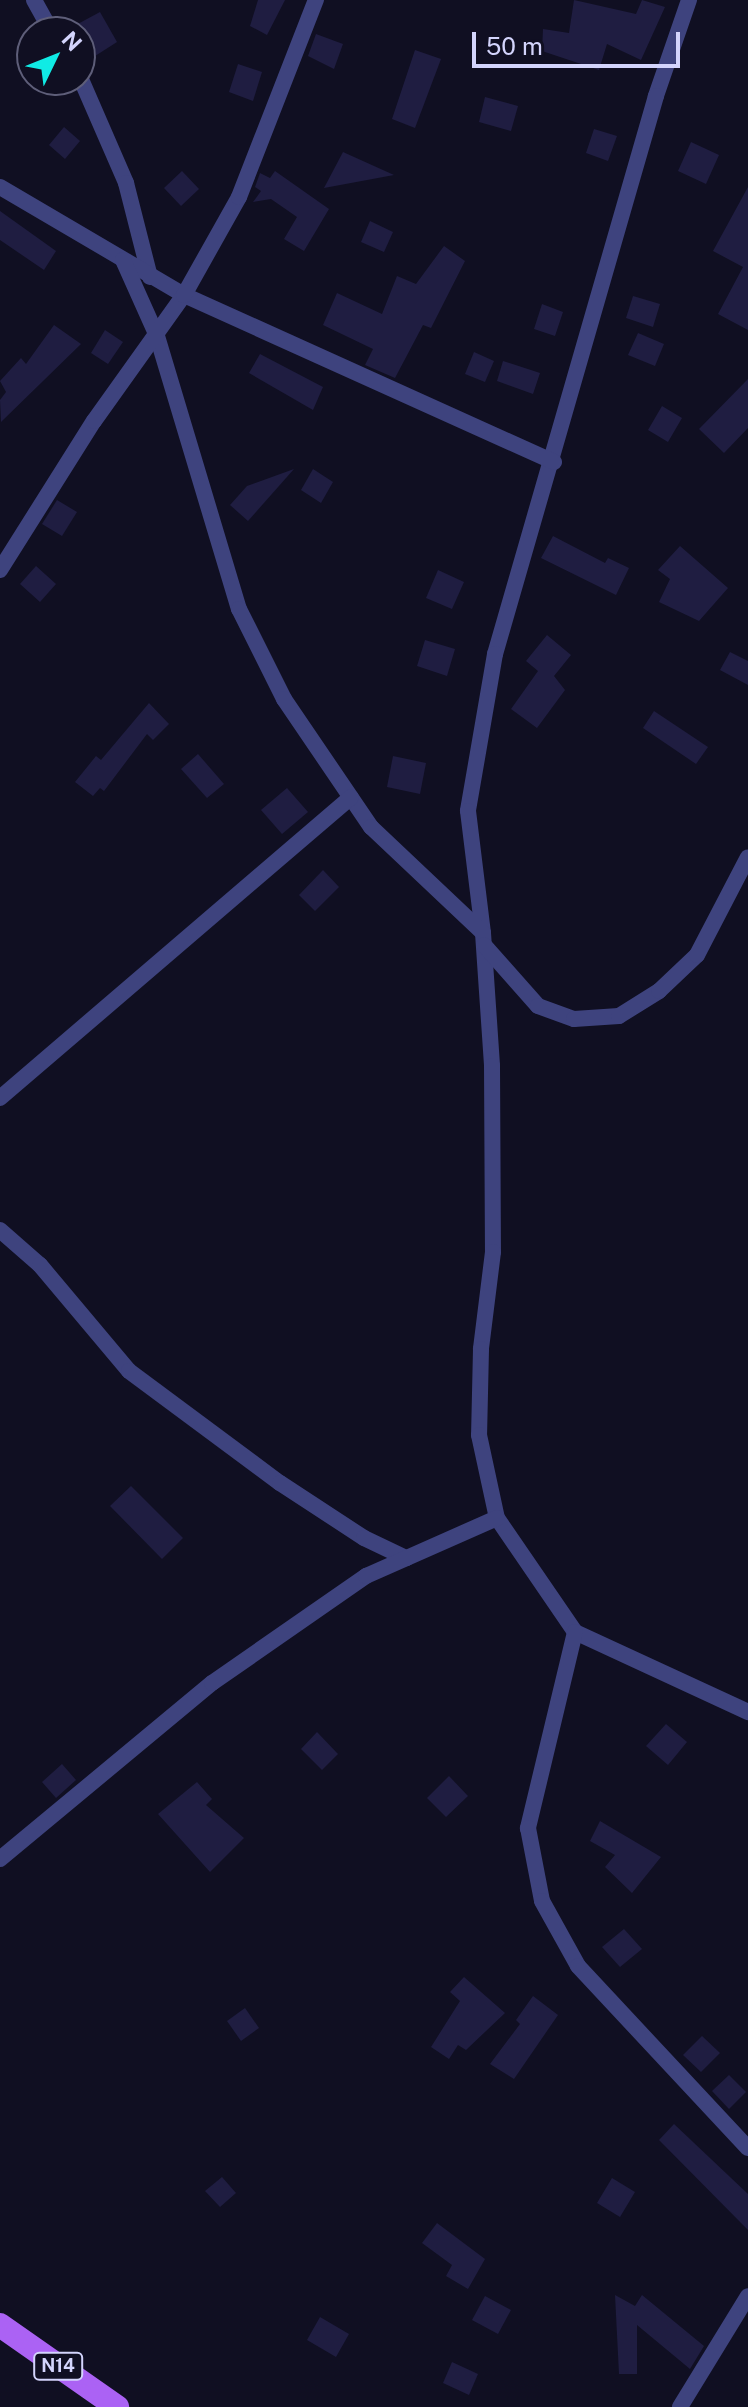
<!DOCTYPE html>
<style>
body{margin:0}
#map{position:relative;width:748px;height:2407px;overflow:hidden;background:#100f22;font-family:"Public Sans",sans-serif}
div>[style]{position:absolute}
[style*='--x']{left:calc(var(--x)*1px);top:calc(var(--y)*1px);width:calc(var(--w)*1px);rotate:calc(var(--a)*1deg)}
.building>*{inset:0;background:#1f1d41}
.street>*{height:16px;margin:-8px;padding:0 8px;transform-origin:8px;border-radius:8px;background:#3e437e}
.primary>*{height:24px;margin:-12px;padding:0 12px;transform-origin:12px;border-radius:12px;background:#ab62f4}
span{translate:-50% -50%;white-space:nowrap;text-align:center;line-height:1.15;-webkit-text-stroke:6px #100f22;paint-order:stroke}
.shield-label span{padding:2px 6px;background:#100f22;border:2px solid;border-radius:6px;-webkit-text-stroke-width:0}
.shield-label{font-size:18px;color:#d3d4fc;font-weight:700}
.north{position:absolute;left:16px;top:16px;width:80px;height:80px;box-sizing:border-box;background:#100f22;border:2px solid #5e5e79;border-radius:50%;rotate:47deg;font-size:22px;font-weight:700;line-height:32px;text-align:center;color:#d3d4fc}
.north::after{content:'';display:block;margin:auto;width:28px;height:36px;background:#10ebe5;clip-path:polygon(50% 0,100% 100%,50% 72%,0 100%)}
.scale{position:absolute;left:472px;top:32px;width:208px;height:36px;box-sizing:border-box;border:4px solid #d3d4fc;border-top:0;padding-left:10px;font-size:24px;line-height:28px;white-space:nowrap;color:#d3d4fc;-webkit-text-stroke:6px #100f22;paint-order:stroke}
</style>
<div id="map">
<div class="building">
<i style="clip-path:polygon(258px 0,285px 0,267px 35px,250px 26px)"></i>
<i style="clip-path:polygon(574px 0,636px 14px,642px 0,665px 7px,641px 60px,607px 44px,599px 70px,542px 51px,543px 29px,569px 33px)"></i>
<i style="clip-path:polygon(100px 12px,117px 42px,92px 58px,74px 26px)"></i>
<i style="clip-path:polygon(316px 34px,343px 44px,334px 69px,308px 56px)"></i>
<i style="clip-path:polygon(415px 50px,441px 59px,415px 128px,392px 119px)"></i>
<i style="clip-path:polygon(238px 64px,262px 72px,253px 101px,229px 92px)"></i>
<i style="clip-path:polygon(485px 97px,518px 106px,511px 131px,479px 122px)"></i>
<i style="clip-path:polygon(64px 127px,80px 141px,65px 159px,49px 145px)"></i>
<i style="clip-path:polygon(594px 129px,617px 136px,608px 161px,586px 153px)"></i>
<i style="clip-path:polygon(691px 142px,719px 155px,706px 184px,678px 171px)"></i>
<i style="clip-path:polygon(343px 152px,394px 175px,324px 188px)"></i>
<i style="clip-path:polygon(182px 171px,199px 189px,181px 206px,164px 188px)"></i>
<i style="clip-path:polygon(275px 171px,329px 209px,304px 251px,284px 239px,297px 217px,271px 199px,253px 202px,261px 191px,255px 187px,260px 173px,270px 178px)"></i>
<i style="clip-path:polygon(748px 187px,748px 330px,718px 314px,743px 267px,713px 251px)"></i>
<i style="clip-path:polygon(0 211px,56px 251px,44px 270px,0 240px)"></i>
<i style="clip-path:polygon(370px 221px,393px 232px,384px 252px,361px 242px)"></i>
<i style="clip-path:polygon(444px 246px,465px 261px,431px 328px,423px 325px,395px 378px,365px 365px,373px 349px,323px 325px,337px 293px,382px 314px,397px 276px,416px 284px)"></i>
<i style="clip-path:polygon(633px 296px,660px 304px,653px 327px,626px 318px)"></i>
<i style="clip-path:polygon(542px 304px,563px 312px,555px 336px,534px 329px)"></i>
<i style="clip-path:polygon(54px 325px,81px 344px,1px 422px,0 400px,6px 392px,0 381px,21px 358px,26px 364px)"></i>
<i style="clip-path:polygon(105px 330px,123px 342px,108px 364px,91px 353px)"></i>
<i style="clip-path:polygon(638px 333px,664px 344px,655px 366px,628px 355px)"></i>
<i style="clip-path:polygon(474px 352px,494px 361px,485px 382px,465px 374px)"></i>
<i style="clip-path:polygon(260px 354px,323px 387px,313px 410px,249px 373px)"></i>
<i style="clip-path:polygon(503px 361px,540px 373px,533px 394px,497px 381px)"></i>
<i style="clip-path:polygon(748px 379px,748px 428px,724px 453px,699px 429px)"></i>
<i style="clip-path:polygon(662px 406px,682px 418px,668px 442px,648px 430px)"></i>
<i style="clip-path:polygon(294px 469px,248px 521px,230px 505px,247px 486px)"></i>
<i style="clip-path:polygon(313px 469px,333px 482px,321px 503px,301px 490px)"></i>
<i style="clip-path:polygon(57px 500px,77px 512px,62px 536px,42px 524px)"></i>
<i style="clip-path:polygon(553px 536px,605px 563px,608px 558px,629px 568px,616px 595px,541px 558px)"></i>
<i style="clip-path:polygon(680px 546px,728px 588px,699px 621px,659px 602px,670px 579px,658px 570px)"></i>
<i style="clip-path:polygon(36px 566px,56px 584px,40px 602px,20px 584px)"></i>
<i style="clip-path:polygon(438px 570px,464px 582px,452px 609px,426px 598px)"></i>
<i style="clip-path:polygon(547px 635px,571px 655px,554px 676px,565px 690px,537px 728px,511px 709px,538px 671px,526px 661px)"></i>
<i style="clip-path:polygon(425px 640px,455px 649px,447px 676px,417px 666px)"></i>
<i style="clip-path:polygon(730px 652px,748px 661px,748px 685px,720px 670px)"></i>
<i style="clip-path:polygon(149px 703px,169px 724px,153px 740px,147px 734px,104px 791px,100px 788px,93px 796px,75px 782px,96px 756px,101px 760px)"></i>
<i style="clip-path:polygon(654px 711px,708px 747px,696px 764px,643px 728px)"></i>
<i style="clip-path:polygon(198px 754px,224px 784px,207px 798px,181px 769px)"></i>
<i style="clip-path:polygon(393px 756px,426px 763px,420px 794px,387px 787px)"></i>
<i style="clip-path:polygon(287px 788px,308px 812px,282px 834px,261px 810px)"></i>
<i style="clip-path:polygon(323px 870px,339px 887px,315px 911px,299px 895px)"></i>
<i style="clip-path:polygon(131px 1486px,183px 1538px,162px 1559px,110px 1506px)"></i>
<i style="clip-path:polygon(666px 1724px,687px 1742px,668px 1765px,646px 1746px)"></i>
<i style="clip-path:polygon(317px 1732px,338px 1754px,322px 1770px,301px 1749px)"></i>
<i style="clip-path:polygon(62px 1764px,76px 1780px,56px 1798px,42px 1782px)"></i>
<i style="clip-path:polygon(449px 1776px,468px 1796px,446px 1817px,427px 1798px)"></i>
<i style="clip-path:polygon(197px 1782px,212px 1799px,206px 1805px,244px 1838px,210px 1872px,158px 1814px)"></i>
<i style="clip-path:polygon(600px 1821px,661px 1857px,632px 1893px,605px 1867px,615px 1855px,590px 1841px)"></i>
<i style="clip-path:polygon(624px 1929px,642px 1949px,620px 1967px,602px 1947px)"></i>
<i style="clip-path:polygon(464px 1977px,505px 2013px,466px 2050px,458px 2045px,449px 2059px,431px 2047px,460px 2001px,450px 1992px)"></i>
<i style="clip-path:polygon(533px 1996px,558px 2015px,514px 2079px,490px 2064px,520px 2024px,516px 2020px)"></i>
<i style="clip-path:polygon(245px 2008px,259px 2028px,241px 2041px,227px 2021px)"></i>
<i style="clip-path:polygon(702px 2036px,720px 2053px,701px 2072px,683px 2055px)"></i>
<i style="clip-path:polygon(729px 2075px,746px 2092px,729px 2109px,712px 2091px)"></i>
<i style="clip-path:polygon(674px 2124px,748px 2194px,748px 2230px,659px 2140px)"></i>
<i style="clip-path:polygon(222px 2177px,236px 2193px,220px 2207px,205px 2191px)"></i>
<i style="clip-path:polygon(612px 2178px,635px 2192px,620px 2217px,597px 2203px)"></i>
<i style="clip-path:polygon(437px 2223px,485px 2259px,468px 2289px,446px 2276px,452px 2265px,422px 2243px)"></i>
<i style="clip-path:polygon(615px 2295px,635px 2306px,642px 2295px,704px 2346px,690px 2369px,637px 2325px,637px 2374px,619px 2374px)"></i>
<i style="clip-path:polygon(485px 2296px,511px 2310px,498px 2334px,472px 2320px)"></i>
<i style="clip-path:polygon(320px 2317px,349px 2334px,336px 2357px,307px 2340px)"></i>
<i style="clip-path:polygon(452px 2362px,478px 2374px,469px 2395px,443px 2383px)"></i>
</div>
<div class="street">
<i style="--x:34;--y:0;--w:37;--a:61"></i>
<i style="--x:689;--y:0;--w:102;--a:109"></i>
<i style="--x:656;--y:96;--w:581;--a:106.09"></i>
<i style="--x:495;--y:654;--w:159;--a:99.8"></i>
<i style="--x:468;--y:811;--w:123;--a:83"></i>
<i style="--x:483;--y:933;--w:133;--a:86.1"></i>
<i style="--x:492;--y:1066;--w:186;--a:89.7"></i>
<i style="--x:493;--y:1252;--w:98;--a:97.1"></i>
<i style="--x:481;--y:1349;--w:86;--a:91.3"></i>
<i style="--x:479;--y:1435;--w:85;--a:77.8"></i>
<i style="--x:497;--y:1518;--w:138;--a:55.6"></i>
<i style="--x:575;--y:1632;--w:191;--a:24.8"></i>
<i style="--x:80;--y:77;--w:116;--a:66.5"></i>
<i style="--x:126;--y:183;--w:97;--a:75.7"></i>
<i style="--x:0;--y:187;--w:213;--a:30.4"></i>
<i style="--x:184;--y:295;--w:406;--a:24.3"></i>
<i style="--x:123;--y:260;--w:83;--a:65.9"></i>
<i style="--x:157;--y:336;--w:285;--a:73.3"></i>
<i style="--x:239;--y:609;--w:101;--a:63.4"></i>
<i style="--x:284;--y:699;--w:155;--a:55.8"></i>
<i style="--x:371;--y:827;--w:154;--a:43.4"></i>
<i style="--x:0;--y:570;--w:176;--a:-57.8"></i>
<i style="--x:94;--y:421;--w:155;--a:-54.5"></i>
<i style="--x:184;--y:295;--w:112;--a:-60.7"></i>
<i style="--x:239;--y:197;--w:212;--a:-68.7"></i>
<i style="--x:484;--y:945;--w:81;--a:48.5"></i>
<i style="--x:538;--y:1006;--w:38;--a:20"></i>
<i style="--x:574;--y:1019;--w:45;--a:-3.8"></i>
<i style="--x:619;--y:1016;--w:47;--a:-32"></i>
<i style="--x:659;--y:991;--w:52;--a:-43.5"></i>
<i style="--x:697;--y:955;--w:110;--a:-62.5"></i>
<i style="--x:0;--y:1098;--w:462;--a:-40.6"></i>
<i style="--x:0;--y:1230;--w:53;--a:41.2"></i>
<i style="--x:40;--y:1265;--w:138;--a:50"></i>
<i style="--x:129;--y:1371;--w:188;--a:36.6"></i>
<i style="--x:280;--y:1483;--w:100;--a:33.2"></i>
<i style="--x:364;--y:1538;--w:47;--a:25.5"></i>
<i style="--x:575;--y:1632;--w:202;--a:103.5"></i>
<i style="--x:528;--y:1828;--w:74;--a:79.1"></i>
<i style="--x:542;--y:1901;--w:74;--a:61"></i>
<i style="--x:578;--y:1966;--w:249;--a:47"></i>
<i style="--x:0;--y:1859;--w:276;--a:-39.7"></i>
<i style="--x:212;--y:1683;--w:188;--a:-34.8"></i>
<i style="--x:366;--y:1576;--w:143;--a:-23.9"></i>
<i style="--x:680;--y:2407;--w:130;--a:-58.5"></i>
</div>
<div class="primary">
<i style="--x:0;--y:2325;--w:143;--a:35"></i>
</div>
<div class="shield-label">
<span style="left:58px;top:2366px">N14</span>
</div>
<div class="north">N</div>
<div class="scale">50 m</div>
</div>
